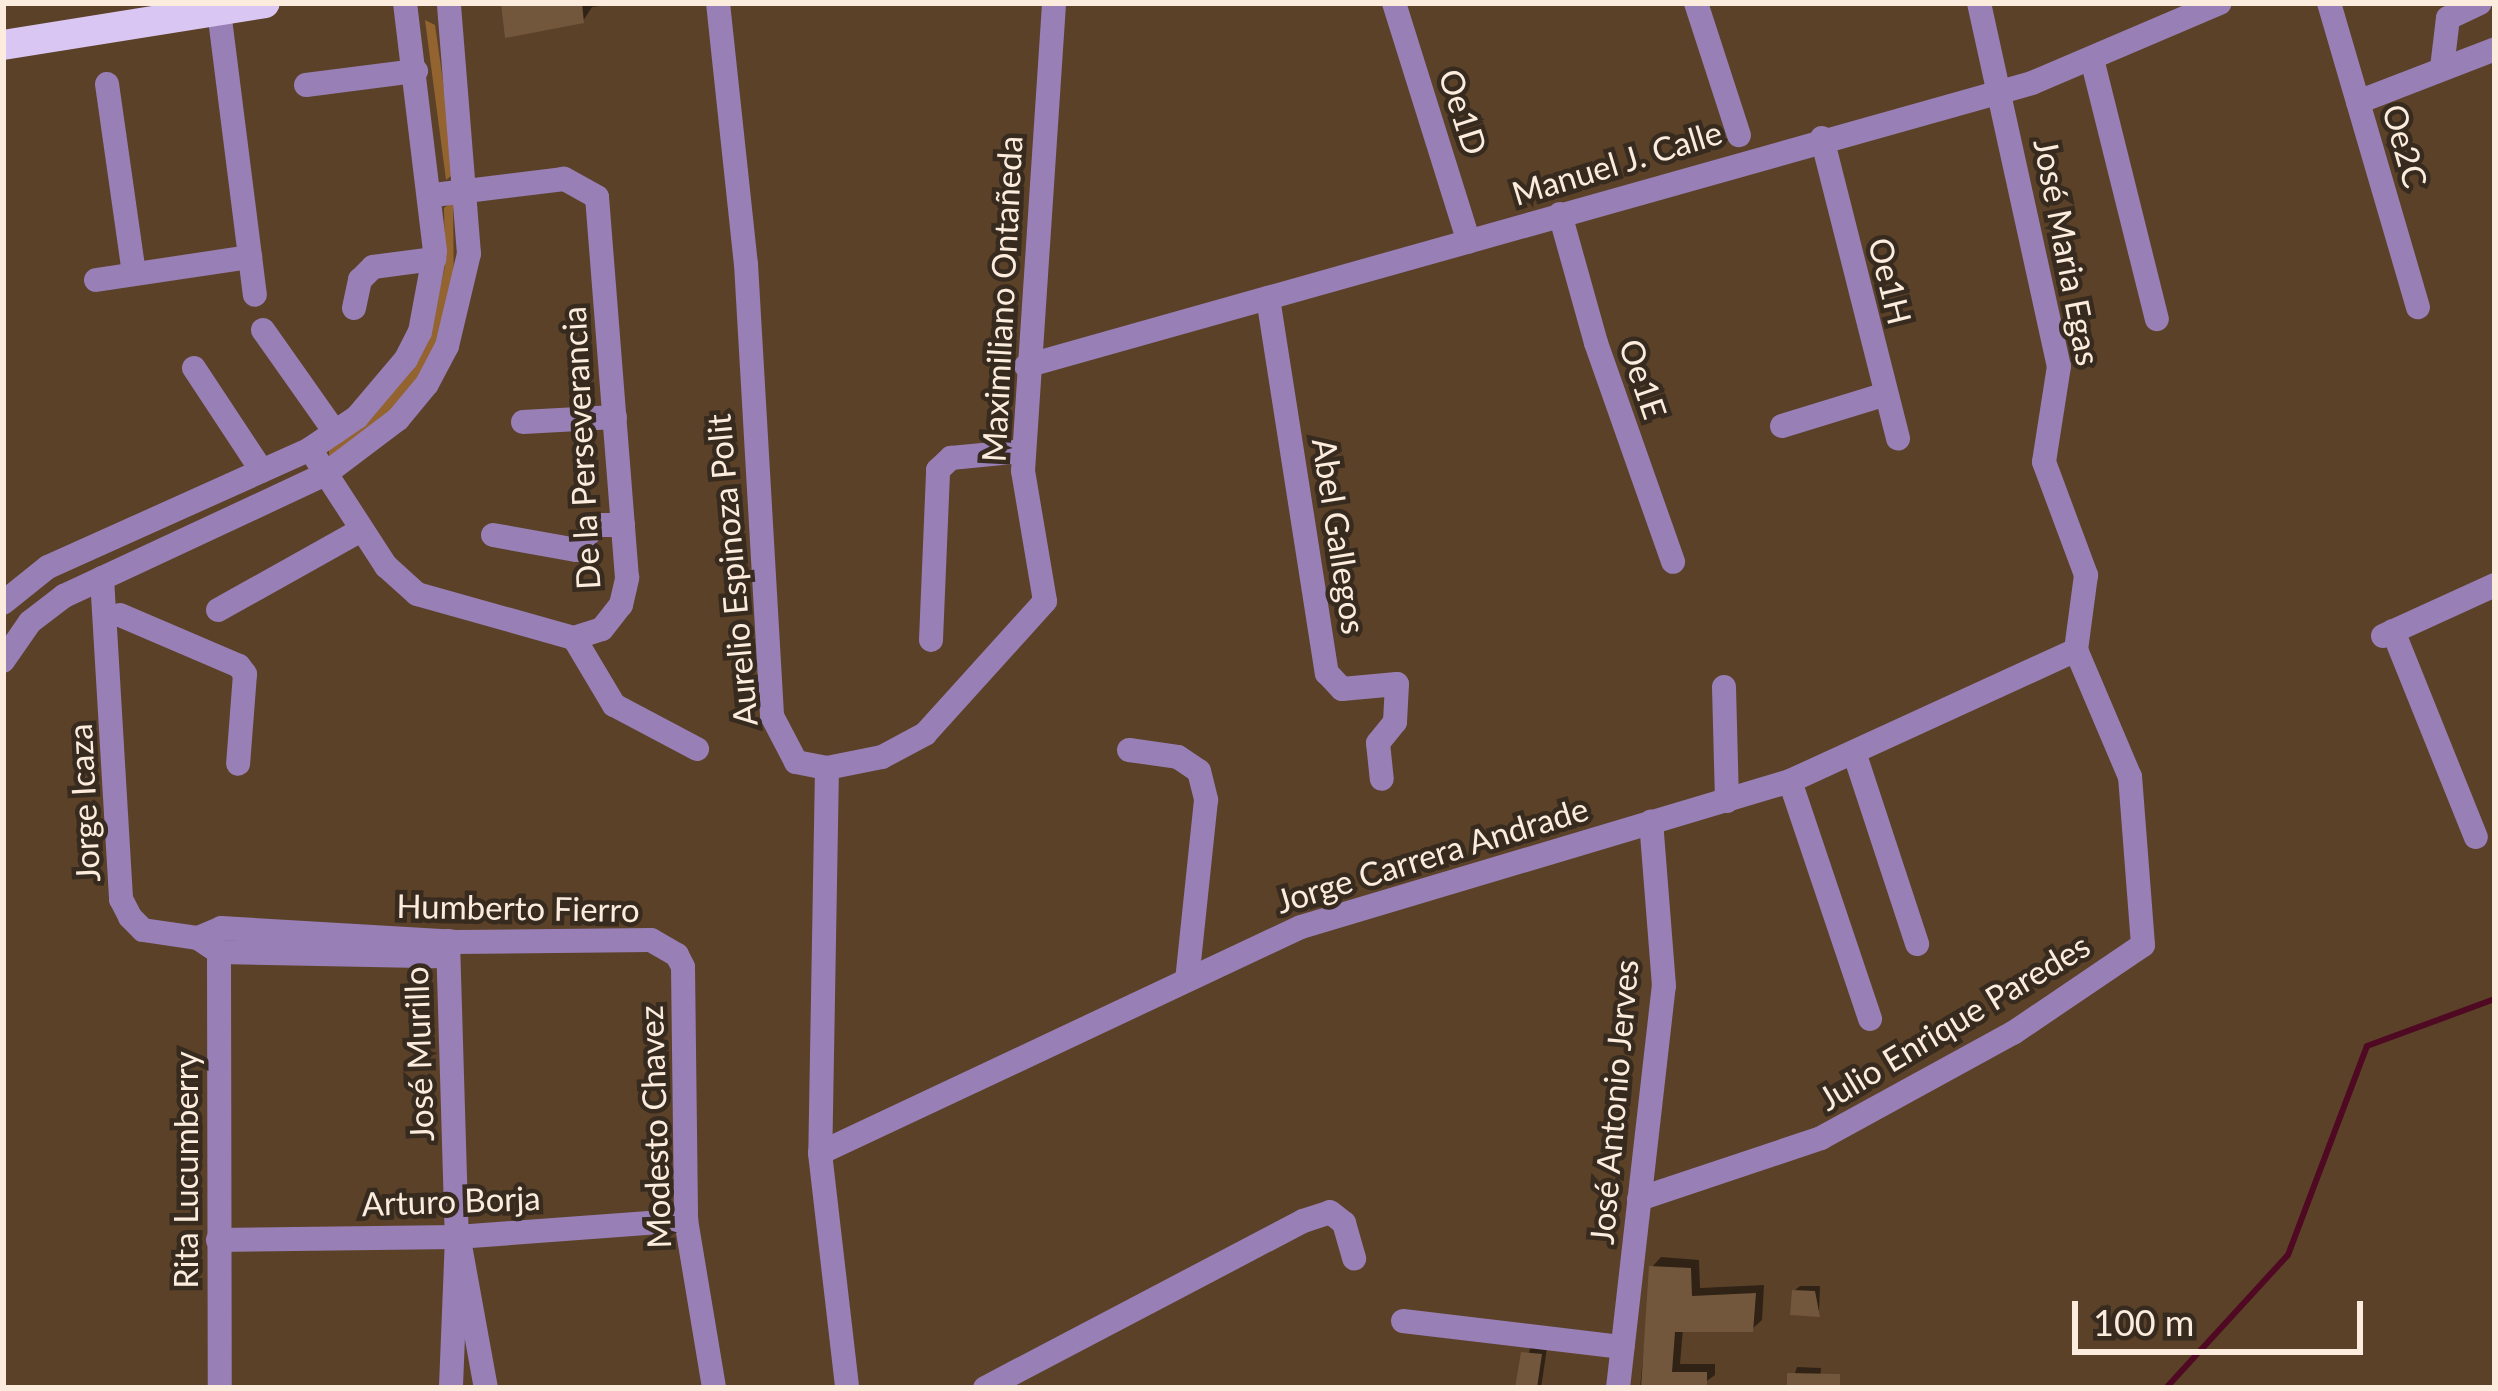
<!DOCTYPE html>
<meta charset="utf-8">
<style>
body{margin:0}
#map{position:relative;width:2498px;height:1391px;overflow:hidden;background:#5b4128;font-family:Lato,sans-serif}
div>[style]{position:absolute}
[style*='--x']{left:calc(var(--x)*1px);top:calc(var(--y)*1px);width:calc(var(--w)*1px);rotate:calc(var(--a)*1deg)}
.green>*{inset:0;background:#936330}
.shadow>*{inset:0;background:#0007}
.stream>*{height:6px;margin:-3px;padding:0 3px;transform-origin:3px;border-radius:3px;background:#4f0923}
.building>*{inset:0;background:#73573d}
.minor>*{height:24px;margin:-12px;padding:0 12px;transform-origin:12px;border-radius:12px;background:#987fb6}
.major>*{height:30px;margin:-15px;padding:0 15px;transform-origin:15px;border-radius:15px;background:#d9c6f2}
span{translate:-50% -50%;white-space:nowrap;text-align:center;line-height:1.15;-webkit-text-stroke:9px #372b1f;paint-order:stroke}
.street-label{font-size:33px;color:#fcecdd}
.frame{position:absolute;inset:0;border:6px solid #fcecdd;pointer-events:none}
.scale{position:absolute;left:2072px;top:1301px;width:291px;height:54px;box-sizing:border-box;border:6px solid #fcecdd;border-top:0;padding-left:15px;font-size:36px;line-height:42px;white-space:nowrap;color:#fcecdd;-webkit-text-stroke:9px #372b1f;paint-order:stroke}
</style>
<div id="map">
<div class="green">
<i style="clip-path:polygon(425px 20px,435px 25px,456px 172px,446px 180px)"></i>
<i style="clip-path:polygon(453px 201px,454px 298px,428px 367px,390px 417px,329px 457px,329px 447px,431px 327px,445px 266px,444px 208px)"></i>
</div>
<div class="shadow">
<i style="clip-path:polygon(504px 3px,622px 3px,592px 7px,583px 21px)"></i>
<i style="clip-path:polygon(1661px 1257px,1699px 1260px,1700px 1288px,1764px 1285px,1762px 1320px,1752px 1329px,1683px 1329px,1680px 1364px,1715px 1364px,1715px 1375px,1697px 1388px,1640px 1388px,1652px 1267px)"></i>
<i style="clip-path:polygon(1800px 1286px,1820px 1286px,1819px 1313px,1794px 1291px)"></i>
<i style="clip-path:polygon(1531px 1346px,1547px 1348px,1541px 1388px,1518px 1388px)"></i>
<i style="clip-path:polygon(1797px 1367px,1821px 1368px,1820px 1385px,1790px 1388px)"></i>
</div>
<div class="stream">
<i style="--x:2166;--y:1388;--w:180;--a:-47.5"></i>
<i style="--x:2288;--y:1255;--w:223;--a:-69.3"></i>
<i style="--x:2367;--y:1046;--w:136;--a:-20.2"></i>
</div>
<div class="building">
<i style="clip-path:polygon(501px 3px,582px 3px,584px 23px,505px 38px)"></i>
<i style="clip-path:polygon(1649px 1266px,1691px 1268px,1692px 1296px,1756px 1293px,1753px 1332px,1675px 1332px,1672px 1372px,1707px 1372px,1707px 1388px,1641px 1388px)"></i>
<i style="clip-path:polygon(1792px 1290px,1815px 1291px,1820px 1317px,1790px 1315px)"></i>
<i style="clip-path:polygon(1521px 1352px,1542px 1354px,1537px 1388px,1515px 1388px)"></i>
<i style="clip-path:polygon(1787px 1373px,1840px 1374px,1840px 1388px,1787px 1388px)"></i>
</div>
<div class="minor">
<i style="--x:718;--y:3;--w:262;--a:83.9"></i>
<i style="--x:746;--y:264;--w:453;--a:86.7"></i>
<i style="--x:772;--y:716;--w:52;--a:62.4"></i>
<i style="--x:796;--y:762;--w:32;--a:11"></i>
<i style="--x:827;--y:768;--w:56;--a:-11.3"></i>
<i style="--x:882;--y:757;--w:49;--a:-28.1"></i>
<i style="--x:925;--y:734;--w:179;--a:-47.9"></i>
<i style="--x:1045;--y:601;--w:132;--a:-99.6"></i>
<i style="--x:1023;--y:471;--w:469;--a:-86.2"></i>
<i style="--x:1394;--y:3;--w:250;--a:72.6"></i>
<i style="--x:1696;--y:3;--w:139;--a:72"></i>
<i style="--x:1979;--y:3;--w:372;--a:77.6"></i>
<i style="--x:2059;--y:366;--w:97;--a:98.9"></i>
<i style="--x:2044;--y:462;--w:121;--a:69.6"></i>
<i style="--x:2086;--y:575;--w:76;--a:97.6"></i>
<i style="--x:2329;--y:3;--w:317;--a:73.7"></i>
<i style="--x:219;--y:11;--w:286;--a:82.8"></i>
<i style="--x:2093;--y:63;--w:264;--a:76"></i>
<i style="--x:2442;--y:68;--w:50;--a:-83.2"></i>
<i style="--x:2448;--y:18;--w:35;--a:-25"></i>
<i style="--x:107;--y:84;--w:191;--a:81.9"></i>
<i style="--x:306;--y:85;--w:111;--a:-7.3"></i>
<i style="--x:2358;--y:102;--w:147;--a:-21.1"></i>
<i style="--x:1822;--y:138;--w:310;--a:75.8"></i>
<i style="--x:1560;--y:214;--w:134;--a:74.4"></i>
<i style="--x:1596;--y:343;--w:232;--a:70.6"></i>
<i style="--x:96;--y:280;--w:156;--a:-8.5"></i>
<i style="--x:1268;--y:298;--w:380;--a:81.1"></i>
<i style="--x:1327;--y:673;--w:22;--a:47"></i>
<i style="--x:1342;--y:689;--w:55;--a:-5.2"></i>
<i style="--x:1397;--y:684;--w:38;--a:93"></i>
<i style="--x:1395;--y:722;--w:27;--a:129"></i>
<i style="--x:1378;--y:743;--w:36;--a:84"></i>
<i style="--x:354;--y:308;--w:29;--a:-78"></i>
<i style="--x:360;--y:280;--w:18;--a:-45"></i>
<i style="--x:373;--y:267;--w:62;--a:-7.5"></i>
<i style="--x:263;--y:330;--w:125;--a:54.8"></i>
<i style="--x:1026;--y:366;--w:1045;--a:-15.71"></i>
<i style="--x:2032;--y:83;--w:204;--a:-23.1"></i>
<i style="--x:194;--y:368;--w:123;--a:56.6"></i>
<i style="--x:523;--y:422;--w:92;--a:-3.1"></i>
<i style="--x:1782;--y:426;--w:109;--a:-17.1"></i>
<i style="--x:310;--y:449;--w:140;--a:57"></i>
<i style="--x:386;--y:566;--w:42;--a:42.1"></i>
<i style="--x:417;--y:594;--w:163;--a:15.7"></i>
<i style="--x:574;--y:638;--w:29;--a:-18"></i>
<i style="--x:602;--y:629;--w:31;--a:-52"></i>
<i style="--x:621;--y:605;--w:28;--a:-77"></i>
<i style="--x:627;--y:578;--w:382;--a:-94.5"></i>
<i style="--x:597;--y:197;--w:38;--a:-151"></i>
<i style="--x:564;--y:179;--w:131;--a:173"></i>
<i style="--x:493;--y:535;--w:84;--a:10.2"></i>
<i style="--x:576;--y:550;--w:31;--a:-53"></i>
<i style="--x:595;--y:525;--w:28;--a:0"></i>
<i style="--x:102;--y:578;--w:322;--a:86.6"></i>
<i style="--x:121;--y:899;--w:20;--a:63"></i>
<i style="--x:130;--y:917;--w:18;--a:45"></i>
<i style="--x:143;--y:930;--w:56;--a:8.3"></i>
<i style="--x:198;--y:938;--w:25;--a:34"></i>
<i style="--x:219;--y:952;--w:216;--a:1.1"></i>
<i style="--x:3;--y:603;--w:58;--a:-38.7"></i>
<i style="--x:48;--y:567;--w:287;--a:-24.2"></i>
<i style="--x:310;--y:449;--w:57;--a:-34.2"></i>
<i style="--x:357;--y:417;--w:76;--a:-49.8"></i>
<i style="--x:406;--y:359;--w:30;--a:-63"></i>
<i style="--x:420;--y:332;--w:82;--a:-79.5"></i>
<i style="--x:435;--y:251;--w:250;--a:-96.9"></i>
<i style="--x:218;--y:610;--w:164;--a:-29.2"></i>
<i style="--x:120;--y:615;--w:129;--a:23.2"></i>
<i style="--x:239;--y:666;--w:10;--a:53"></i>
<i style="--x:245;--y:674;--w:90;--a:94.4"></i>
<i style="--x:2393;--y:631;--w:222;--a:68.1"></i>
<i style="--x:2383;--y:636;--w:123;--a:-24.5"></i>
<i style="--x:574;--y:638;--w:78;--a:59.2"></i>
<i style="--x:614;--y:705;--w:94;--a:27.9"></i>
<i style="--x:931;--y:640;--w:170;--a:-87.6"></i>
<i style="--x:938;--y:470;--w:18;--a:-43"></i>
<i style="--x:951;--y:458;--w:73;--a:-5.5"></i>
<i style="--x:3;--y:661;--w:47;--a:-55.3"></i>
<i style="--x:30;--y:622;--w:43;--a:-37.4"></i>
<i style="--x:64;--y:596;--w:287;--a:-25"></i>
<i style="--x:324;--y:475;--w:93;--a:-37.1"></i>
<i style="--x:398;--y:419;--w:45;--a:-50.4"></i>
<i style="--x:427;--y:384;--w:43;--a:-62.2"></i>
<i style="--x:447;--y:346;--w:95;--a:-76.6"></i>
<i style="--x:469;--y:254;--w:252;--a:-94.6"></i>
<i style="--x:1724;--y:687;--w:114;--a:88.5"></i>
<i style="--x:1129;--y:750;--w:49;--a:8.1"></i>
<i style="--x:1178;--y:757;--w:25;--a:34"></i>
<i style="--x:1199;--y:771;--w:30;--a:76"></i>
<i style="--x:1206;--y:800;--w:181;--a:96"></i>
<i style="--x:1855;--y:755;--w:199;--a:71.8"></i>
<i style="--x:827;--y:768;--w:385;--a:91"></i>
<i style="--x:820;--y:1153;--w:237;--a:83.4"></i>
<i style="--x:1790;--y:781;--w:251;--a:71.4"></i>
<i style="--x:198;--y:938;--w:25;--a:-23"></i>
<i style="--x:221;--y:928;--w:233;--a:3.4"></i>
<i style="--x:454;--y:942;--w:197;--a:-0.6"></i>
<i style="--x:651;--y:940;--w:30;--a:30"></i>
<i style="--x:677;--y:955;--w:13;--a:63"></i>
<i style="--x:683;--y:967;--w:253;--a:89.3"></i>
<i style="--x:686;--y:1220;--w:170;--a:80.5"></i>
<i style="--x:448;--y:941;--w:296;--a:88.3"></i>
<i style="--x:457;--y:1237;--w:151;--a:92.3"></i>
<i style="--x:219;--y:952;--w:436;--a:89.9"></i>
<i style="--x:820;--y:1153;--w:531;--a:-25.17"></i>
<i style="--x:1301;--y:927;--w:510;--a:-16.62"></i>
<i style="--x:1790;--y:781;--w:315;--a:-24.6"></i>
<i style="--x:1639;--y:1199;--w:192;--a:-18.5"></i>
<i style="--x:1821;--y:1138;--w:219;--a:-28.7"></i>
<i style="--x:2013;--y:1033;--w:157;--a:-34.1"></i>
<i style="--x:2143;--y:945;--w:169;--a:-94.4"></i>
<i style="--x:2130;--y:777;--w:138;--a:-113"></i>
<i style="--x:218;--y:1240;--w:239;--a:-0.7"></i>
<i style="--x:457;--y:1237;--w:230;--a:-4.2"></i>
<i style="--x:461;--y:1251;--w:139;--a:79.7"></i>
<i style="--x:1403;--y:1321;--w:221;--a:6.8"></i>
<i style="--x:985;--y:1388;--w:359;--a:-27.7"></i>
<i style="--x:1303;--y:1221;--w:28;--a:-18"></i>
<i style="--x:1330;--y:1212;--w:18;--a:38"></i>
<i style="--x:1344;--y:1223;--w:37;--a:74"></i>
<i style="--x:1618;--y:1388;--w:405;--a:-83.5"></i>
<i style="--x:1664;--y:986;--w:165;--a:-94.5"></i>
</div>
<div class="major">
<i style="--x:3;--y:45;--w:265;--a:-9.1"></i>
</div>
<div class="street-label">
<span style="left:1463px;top:112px;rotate:72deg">Oe1D</span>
<span style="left:2405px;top:146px;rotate:74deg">Oe2C</span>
<span style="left:1617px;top:163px;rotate:-17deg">Manuel J. Calle</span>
<span style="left:2067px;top:252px;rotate:79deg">José Maria Egas</span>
<span style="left:1890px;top:281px;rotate:76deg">Oe1H</span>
<span style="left:1002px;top:299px;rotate:-87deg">Maximiliano Ontañeda</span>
<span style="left:1643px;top:379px;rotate:71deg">Oe1E</span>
<span style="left:581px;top:448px;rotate:-93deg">De la Perseverancia</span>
<span style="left:1339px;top:536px;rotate:81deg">Abel Gallegos</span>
<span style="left:732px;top:570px;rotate:-95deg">Aurelio Espinoza Polit</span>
<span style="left:84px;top:803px;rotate:-93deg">Jorge Icaza</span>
<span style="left:1432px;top:855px;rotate:-17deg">Jorge Carrera Andrade</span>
<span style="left:518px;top:908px;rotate:1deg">Humberto Fierro</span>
<span style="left:1954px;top:1022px;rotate:-31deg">Julio Enrique Paredes</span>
<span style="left:419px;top:1054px;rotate:-92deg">José Murillo</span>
<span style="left:1614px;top:1102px;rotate:-85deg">José Antonio Jerves</span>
<span style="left:655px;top:1127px;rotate:-92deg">Modesto Chavez</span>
<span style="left:186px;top:1170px;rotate:-90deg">Rita Lucumberry</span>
<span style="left:451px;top:1201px;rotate:-2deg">Arturo Borja</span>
</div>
<div class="frame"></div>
<div class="scale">100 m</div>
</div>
